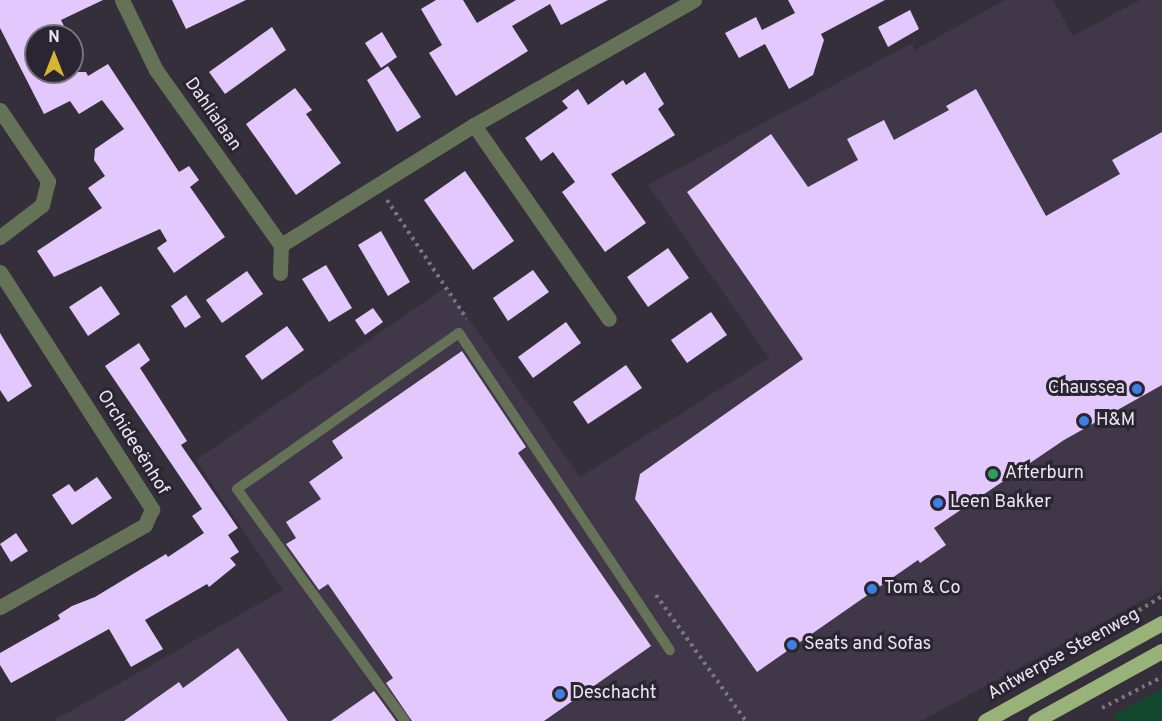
<!DOCTYPE html>
<meta charset="utf-8">
<style>
body{margin:0}
#map{position:relative;width:1162px;height:721px;overflow:hidden;background:#342f3b;font-family:Overpass,sans-serif}
div>[style]{position:absolute}
[style*='--x']{left:calc(var(--x)*1px);top:calc(var(--y)*1px);width:calc(var(--w)*1px);rotate:calc(var(--a)*1deg)}
.built>*{inset:0;background:#403748}
.green>*{inset:0;background:#13482e}
.building>*{inset:0;background:#e2c8fd}
.path>*{height:4px;margin-top:-2px;transform-origin:0;background:repeating-linear-gradient(90deg,#7a7680 0 3px,transparent 0 7.5px)}
.service>*{height:10px;margin:-5px;padding:0 5px;transform-origin:5px;border-radius:5px;background:#657257}
.minor>*{height:15px;margin:-7.5px;padding:0 7.5px;transform-origin:7.5px;border-radius:7.5px;background:#657257}
.primary>*{height:15px;margin:-7.5px;padding:0 7.5px;transform-origin:7.5px;border-radius:7.5px;background:#98b27a}
.dots>*{width:16px;height:16px;translate:-50% -50%;box-sizing:border-box;border:3px solid #2a2531;border-radius:50%}
span{translate:-50% -50%;white-space:nowrap;text-align:center;line-height:1.15;-webkit-text-stroke:6px #2a2531;paint-order:stroke}
.street-label{font-size:18px;color:#ebe7ef}
.poi-label{font-size:18px;color:#ebe7ef}
.right{translate:-100% -50%;text-align:right}
.left{translate:0 -50%;text-align:left}
.north{position:absolute;left:24px;top:24px;width:60px;height:60px;box-sizing:border-box;background:#2a2531;border:2px solid #77737d;border-radius:50%;rotate:0deg;font-size:16px;font-weight:700;line-height:24px;text-align:center;color:#ebe7ef}
.north::after{content:'';display:block;margin:auto;width:21px;height:27px;background:#d6b534;clip-path:polygon(50% 0,100% 100%,50% 72%,0 100%)}
</style>
<div id="map">
<div class="built">
<i style="clip-path:polygon(1005px 0,1053px 0,1073px 36px,1140px 0,1162px 0,1162px 590px,921px 721px,53px 721px,283px 590px,196px 460px,446px 287px,580px 477px,769px 358px,648px 185px,912px 43px,915px 50px)"></i>
</div>
<div class="green">
<i style="clip-path:polygon(1162px 689px,1162px 721px,1117px 721px,1114px 715px)"></i>
</div>
<div class="building">
<i style="clip-path:polygon(0 0,103px 0,61px 20px,69px 36px,36px 36px,36px 72px,86px 72px,88px 76px,108px 64px,179px 172px,189px 166px,199px 180px,190px 187px,225px 237px,174px 273px,157px 248px,167px 241px,160px 229px,54px 277px,37px 251px,102px 208px,88px 188px,105px 176px,94px 160px,95px 149px,124px 129px,102px 100px,79px 114px,70px 101px,44px 114px,0 28px)"></i>
<i style="clip-path:polygon(172px 0,246px 0,186px 29px)"></i>
<i style="clip-path:polygon(436px 0,463px 0,477px 23px,516px 0,608px 0,561px 25px,550px 4px,512px 26px,528px 51px,456px 96px,429px 53px,442px 45px,421px 9px)"></i>
<i style="clip-path:polygon(788px 0,885px 0,821px 34px,824px 40px,813px 75px,789px 89px,765px 44px,739px 58px,725px 33px,756px 17px,762px 30px,795px 13px)"></i>
<i style="clip-path:polygon(910px 10px,919px 29px,888px 47px,878px 27px)"></i>
<i style="clip-path:polygon(272px 27px,286px 50px,225px 94px,209px 72px)"></i>
<i style="clip-path:polygon(382px 32px,397px 57px,381px 68px,365px 43px)"></i>
<i style="clip-path:polygon(388px 66px,421px 117px,397px 132px,367px 80px)"></i>
<i style="clip-path:polygon(645px 72px,664px 104px,658px 109px,675px 135px,611px 174px,646px 223px,605px 252px,562px 192px,575px 182px,553px 152px,541px 161px,525px 138px,568px 108px,562px 101px,578px 89px,588px 105px,623px 80px,626px 85px)"></i>
<i style="clip-path:polygon(295px 88px,312px 110px,306px 114px,341px 163px,296px 195px,246px 124px)"></i>
<i style="clip-path:polygon(976px 89px,1046px 216px,1120px 174px,1112px 160px,1162px 132px,1162px 385px,1064px 440px,934px 528px,946px 545px,920px 563px,918px 560px,757px 672px,635px 499px,640px 474px,803px 359px,687px 192px,771px 134px,808px 187px,858px 160px,847px 139px,884px 120px,894px 140px,949px 110px,946px 106px)"></i>
<i style="clip-path:polygon(465px 171px,514px 241px,473px 270px,424px 200px)"></i>
<i style="clip-path:polygon(381px 231px,410px 282px,388px 296px,358px 245px)"></i>
<i style="clip-path:polygon(668px 248px,689px 278px,648px 307px,627px 277px)"></i>
<i style="clip-path:polygon(326px 265px,352px 308px,329px 322px,302px 279px)"></i>
<i style="clip-path:polygon(533px 270px,549px 292px,508px 321px,493px 298px)"></i>
<i style="clip-path:polygon(247px 271px,263px 294px,222px 323px,206px 300px)"></i>
<i style="clip-path:polygon(101px 286px,120px 314px,88px 336px,69px 307px)"></i>
<i style="clip-path:polygon(186px 295px,201px 317px,185px 328px,171px 306px)"></i>
<i style="clip-path:polygon(373px 308px,383px 322px,365px 335px,355px 320px)"></i>
<i style="clip-path:polygon(711px 312px,727px 335px,687px 363px,671px 340px)"></i>
<i style="clip-path:polygon(566px 322px,581px 343px,533px 378px,518px 357px)"></i>
<i style="clip-path:polygon(287px 326px,304px 350px,262px 380px,245px 356px)"></i>
<i style="clip-path:polygon(0 333px,32px 386px,8px 402px,0 390px)"></i>
<i style="clip-path:polygon(139px 343px,150px 360px,140px 368px,187px 441px,181px 445px,238px 528px,228px 535px,239px 552px,230px 558px,236px 565px,209px 587px,207px 584px,145px 620px,163px 649px,131px 667px,109px 629px,11px 683px,0 665px,0 653px,60px 619px,58px 615px,72px 606px,95px 597px,166px 554px,168px 557px,204px 533px,192px 516px,202px 509px,105px 366px)"></i>
<i style="clip-path:polygon(462px 351px,526px 447px,518px 453px,651px 646px,544px 721px,412px 721px,386px 683px,393px 678px,328px 584px,319px 590px,286px 544px,296px 538px,286px 522px,321px 499px,309px 482px,343px 458px,332px 441px)"></i>
<i style="clip-path:polygon(626px 365px,642px 388px,588px 424px,573px 402px)"></i>
<i style="clip-path:polygon(97px 477px,112px 498px,72px 525px,52px 495px,69px 484px,75px 492px)"></i>
<i style="clip-path:polygon(16px 533px,28px 551px,11px 562px,0 544px)"></i>
<i style="clip-path:polygon(238px 648px,288px 721px,124px 721px,179px 682px,183px 688px)"></i>
<i style="clip-path:polygon(374px 691px,396px 721px,331px 721px)"></i>
</div>
<div class="path">
<i style="--x:387;--y:200;--w:143;--a:56.1"></i>
<i style="--x:656;--y:595;--w:155;--a:54.5"></i>
<i style="--x:1107;--y:630;--w:65;--a:-31.7"></i>
<i style="--x:1102;--y:708;--w:68;--a:-27.3"></i>
</div>
<div class="service">
<i style="--x:405;--y:721;--w:286;--a:-125.9"></i>
<i style="--x:237;--y:489;--w:271;--a:-35.1"></i>
<i style="--x:459;--y:333;--w:381;--a:56.4"></i>
</div>
<div class="minor">
<i style="--x:122;--y:0;--w:78;--a:64.1"></i>
<i style="--x:156;--y:70;--w:215;--a:54.5"></i>
<i style="--x:281;--y:245;--w:227;--a:-31.9"></i>
<i style="--x:474;--y:125;--w:253;--a:-29.6"></i>
<i style="--x:0;--y:110;--w:86;--a:55.9"></i>
<i style="--x:48;--y:181;--w:25;--a:104"></i>
<i style="--x:42;--y:205;--w:53;--a:142.7"></i>
<i style="--x:474;--y:125;--w:236;--a:55.2"></i>
<i style="--x:0;--y:272;--w:282;--a:57.3"></i>
<i style="--x:152;--y:509;--w:17;--a:114"></i>
<i style="--x:145;--y:525;--w:167;--a:150.5"></i>
<i style="--x:280;--y:273;--w:28;--a:-88"></i>
</div>
<div class="primary">
<i style="--x:985;--y:721;--w:202;--a:-29"></i>
<i style="--x:1035;--y:721;--w:145;--a:-28.9"></i>
</div>
<div class="dots">
<i style="left:1137px;top:389px;background:#3f7fe0"></i>
<i style="left:1084px;top:421px;background:#3f7fe0"></i>
<i style="left:993px;top:474px;background:#2e9e5b"></i>
<i style="left:938px;top:503px;background:#3f7fe0"></i>
<i style="left:872px;top:589px;background:#3f7fe0"></i>
<i style="left:792px;top:645px;background:#3f7fe0"></i>
<i style="left:560px;top:694px;background:#3f7fe0"></i>
</div>
<div class="street-label">
<span style="left:212px;top:115px;rotate:55deg">Dahlialaan</span>
<span style="left:132px;top:443px;rotate:58deg">Orchideeënhof</span>
<span style="left:1064px;top:655px;rotate:-29deg">Antwerpse Steenweg</span>
</div>
<div class="poi-label">
<span class="right" style="left:1125px;top:389px">Chaussea</span>
<span class="left" style="left:1096px;top:421px">H&amp;M</span>
<span class="left" style="left:1005px;top:474px">Afterburn</span>
<span class="left" style="left:950px;top:503px">Leen Bakker</span>
<span class="left" style="left:884px;top:589px">Tom &amp; Co</span>
<span class="left" style="left:804px;top:645px">Seats and Sofas</span>
<span class="left" style="left:572px;top:694px">Deschacht</span>
</div>
<div class="north">N</div>
</div>
